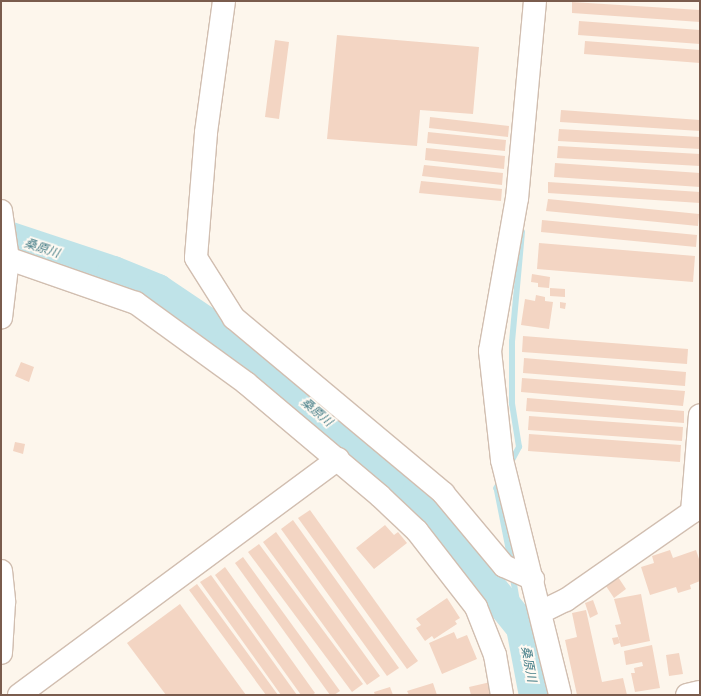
<!DOCTYPE html>
<meta charset="utf-8">
<style>
body{margin:0}
#map{position:relative;width:701px;height:696px;overflow:hidden;background:#fdf6ec;font-family:"Noto Sans","Noto Sans JP",sans-serif}
div>[style]{position:absolute}
[style*='--x']{left:calc(var(--x)*1px);top:calc(var(--y)*1px);width:calc(var(--w)*1px);rotate:calc(var(--a)*1deg)}
.stream>*{height:5.5px;margin:-2.75px;padding:0 2.75px;transform-origin:2.75px;border-radius:2.75px;background:#bfe3e8}
.river>*{height:33px;margin:-16.5px;padding:0 16.5px;transform-origin:16.5px;border-radius:16.5px;background:#bfe3e8}
.building>*{inset:0;background:#f3d5c3}
.roads{filter:drop-shadow(1px 0 #d1beb0) drop-shadow(-1px 0 #d1beb0) drop-shadow(0 1px #d1beb0) drop-shadow(0 -1px #d1beb0)}
.minor>*{height:22px;margin:-11px;padding:0 11px;transform-origin:11px;border-radius:11px;background:#fff}
span{translate:-50% -50%;white-space:nowrap;text-align:center;line-height:1.15;-webkit-text-stroke:4px #fffaf3;paint-order:stroke}
.water-label{font-size:12px;color:#437c86;font-style:italic}
.frame{position:absolute;inset:0;border:2px solid #7a5c4d;pointer-events:none}
</style>
<div id="map">
<div class="stream">
<i style="--x:510;--y:464;--w:19;--a:-62"></i>
<i style="--x:519;--y:447;--w:44;--a:-99.2"></i>
<i style="--x:512;--y:404;--w:62;--a:-90"></i>
<i style="--x:512;--y:342;--w:110;--a:-84.8"></i>
<i style="--x:500;--y:483;--w:6;--a:121"></i>
<i style="--x:497;--y:488;--w:77;--a:78.8"></i>
<i style="--x:513;--y:576;--w:52;--a:80"></i>
</div>
<div class="river">
<i style="--x:1;--y:235;--w:118;--a:18.3"></i>
<i style="--x:113;--y:272;--w:48;--a:22.2"></i>
<i style="--x:157;--y:290;--w:89;--a:34"></i>
<i style="--x:231;--y:340;--w:165;--a:40.1"></i>
<i style="--x:357;--y:446;--w:77;--a:40.3"></i>
<i style="--x:416;--y:496;--w:169;--a:51"></i>
<i style="--x:522;--y:627;--w:69;--a:79.2"></i>
</div>
<div class="building">
<i style="clip-path:polygon(572px 2px,700px 10px,700px 22px,572px 13px)"></i>
<i style="clip-path:polygon(579px 21px,700px 30px,700px 44px,578px 35px)"></i>
<i style="clip-path:polygon(337px 35px,479px 47px,473px 114px,420px 110px,417px 146px,327px 139px)"></i>
<i style="clip-path:polygon(275px 40px,289px 42px,279px 119px,265px 117px)"></i>
<i style="clip-path:polygon(585px 41px,700px 50px,700px 63px,584px 54px)"></i>
<i style="clip-path:polygon(561px 110px,700px 120px,700px 131px,560px 122px)"></i>
<i style="clip-path:polygon(430px 117px,509px 126px,508px 137px,429px 128px)"></i>
<i style="clip-path:polygon(559px 129px,700px 137px,700px 149px,558px 141px)"></i>
<i style="clip-path:polygon(428px 132px,506px 140px,505px 151px,427px 143px)"></i>
<i style="clip-path:polygon(558px 146px,700px 154px,700px 166px,557px 158px)"></i>
<i style="clip-path:polygon(426px 148px,505px 156px,504px 169px,425px 160px)"></i>
<i style="clip-path:polygon(555px 163px,700px 173px,700px 187px,554px 177px)"></i>
<i style="clip-path:polygon(424px 165px,503px 173px,502px 185px,422px 176px)"></i>
<i style="clip-path:polygon(421px 181px,502px 189px,501px 201px,419px 193px)"></i>
<i style="clip-path:polygon(548px 182px,700px 192px,700px 203px,548px 193px)"></i>
<i style="clip-path:polygon(548px 199px,699px 214px,698px 226px,546px 211px)"></i>
<i style="clip-path:polygon(542px 220px,697px 235px,696px 247px,541px 232px)"></i>
<i style="clip-path:polygon(539px 243px,695px 256px,693px 282px,537px 269px)"></i>
<i style="clip-path:polygon(532px 274px,550px 277px,549px 288px,538px 287px,538px 283px,531px 282px)"></i>
<i style="clip-path:polygon(550px 288px,565px 289px,565px 297px,550px 296px)"></i>
<i style="clip-path:polygon(536px 295px,545px 297px,545px 301px,553px 302px,549px 329px,521px 325px,525px 299px,535px 301px)"></i>
<i style="clip-path:polygon(560px 302px,566px 303px,565px 309px,560px 308px)"></i>
<i style="clip-path:polygon(523px 336px,688px 349px,687px 364px,522px 352px)"></i>
<i style="clip-path:polygon(524px 358px,686px 372px,685px 386px,523px 373px)"></i>
<i style="clip-path:polygon(21px 362px,34px 367px,29px 382px,15px 376px)"></i>
<i style="clip-path:polygon(522px 378px,685px 391px,683px 406px,521px 392px)"></i>
<i style="clip-path:polygon(527px 398px,684px 411px,684px 423px,526px 411px)"></i>
<i style="clip-path:polygon(529px 416px,683px 427px,682px 441px,528px 430px)"></i>
<i style="clip-path:polygon(529px 434px,681px 445px,680px 462px,528px 451px)"></i>
<i style="clip-path:polygon(15px 442px,25px 444px,23px 454px,13px 451px)"></i>
<i style="clip-path:polygon(310px 510px,418px 661px,407px 669px,298px 518px)"></i>
<i style="clip-path:polygon(293px 520px,399px 668px,387px 676px,281px 529px)"></i>
<i style="clip-path:polygon(385px 525px,394px 535px,398px 532px,407px 543px,374px 569px,356px 548px)"></i>
<i style="clip-path:polygon(276px 532px,380px 676px,367px 685px,263px 542px)"></i>
<i style="clip-path:polygon(259px 544px,363px 684px,352px 692px,248px 552px)"></i>
<i style="clip-path:polygon(670px 550px,673px 558px,696px 550px,700px 562px,700px 581px,690px 585px,691px 589px,678px 593px,676px 587px,650px 595px,641px 567px,654px 563px,652px 556px)"></i>
<i style="clip-path:polygon(243px 557px,340px 691px,334px 695px,330px 695px,235px 563px)"></i>
<i style="clip-path:polygon(225px 567px,315px 693px,312px 695px,301px 695px,215px 575px)"></i>
<i style="clip-path:polygon(211px 575px,297px 695px,281px 695px,200px 582px)"></i>
<i style="clip-path:polygon(618px 577px,626px 589px,614px 598px,606px 586px)"></i>
<i style="clip-path:polygon(197px 584px,278px 695px,266px 695px,189px 590px)"></i>
<i style="clip-path:polygon(641px 594px,650px 641px,621px 647px,615px 625px,621px 624px,614px 599px)"></i>
<i style="clip-path:polygon(447px 598px,460px 618px,455px 621px,457px 624px,434px 639px,432px 636px,425px 641px,416px 628px,421px 625px,416px 619px)"></i>
<i style="clip-path:polygon(593px 600px,598px 614px,590px 618px,585px 603px)"></i>
<i style="clip-path:polygon(180px 604px,246px 695px,166px 695px,127px 643px)"></i>
<i style="clip-path:polygon(586px 610px,602px 682px,623px 678px,627px 695px,577px 695px,565px 640px,577px 637px,572px 613px)"></i>
<i style="clip-path:polygon(454px 632px,457px 639px,467px 635px,477px 659px,442px 674px,429px 643px)"></i>
<i style="clip-path:polygon(618px 637px,620px 643px,614px 645px,612px 638px)"></i>
<i style="clip-path:polygon(652px 645px,660px 688px,635px 692px,631px 673px,635px 673px,634px 668px,643px 666px,642px 662px,626px 665px,624px 651px)"></i>
<i style="clip-path:polygon(679px 653px,683px 674px,669px 676px,666px 655px)"></i>
<i style="clip-path:polygon(495px 681px,498px 695px,471px 695px,469px 687px)"></i>
<i style="clip-path:polygon(433px 683px,437px 695px,409px 695px,407px 691px)"></i>
<i style="clip-path:polygon(390px 687px,393px 695px,375px 695px,374px 692px)"></i>
</div>
<div class="roads">
<div class="minor">
<i style="--x:224;--y:1;--w:133;--a:97.8"></i>
<i style="--x:206;--y:133;--w:125;--a:94.6"></i>
<i style="--x:196;--y:258;--w:71;--a:57.7"></i>
<i style="--x:234;--y:318;--w:273;--a:39.9"></i>
<i style="--x:443;--y:493;--w:95;--a:50.1"></i>
<i style="--x:504;--y:566;--w:32;--a:24"></i>
<i style="--x:535;--y:1;--w:198;--a:95.2"></i>
<i style="--x:517;--y:198;--w:155;--a:100"></i>
<i style="--x:490;--y:351;--w:110;--a:83.7"></i>
<i style="--x:502;--y:460;--w:242;--a:76.1"></i>
<i style="--x:1;--y:211;--w:49;--a:81.7"></i>
<i style="--x:8;--y:259;--w:59;--a:96.8"></i>
<i style="--x:1;--y:256;--w:143;--a:19.2"></i>
<i style="--x:136;--y:303;--w:136;--a:36"></i>
<i style="--x:246;--y:383;--w:175;--a:40.1"></i>
<i style="--x:380;--y:496;--w:51;--a:43.4"></i>
<i style="--x:417;--y:531;--w:96;--a:52.2"></i>
<i style="--x:476;--y:607;--w:52;--a:68.4"></i>
<i style="--x:495;--y:655;--w:41;--a:80.1"></i>
<i style="--x:1;--y:571;--w:31;--a:84"></i>
<i style="--x:4;--y:602;--w:51;--a:93.4"></i>
<i style="--x:541;--y:612;--w:28;--a:-26"></i>
<i style="--x:566;--y:600;--w:154;--a:-34.9"></i>
<i style="--x:692;--y:512;--w:97;--a:-85.3"></i>
<i style="--x:19;--y:695;--w:397;--a:-36.5"></i>
<i style="--x:687;--y:695;--w:13;--a:-13"></i>
</div>
</div>
<div class="water-label">
<span style="left:42px;top:248px;rotate:18deg">桑原川</span>
<span style="left:317px;top:412px;rotate:40deg">桑原川</span>
<span style="left:529px;top:664px;rotate:79deg">桑原川</span>
</div>
<div class="frame"></div>
</div>
